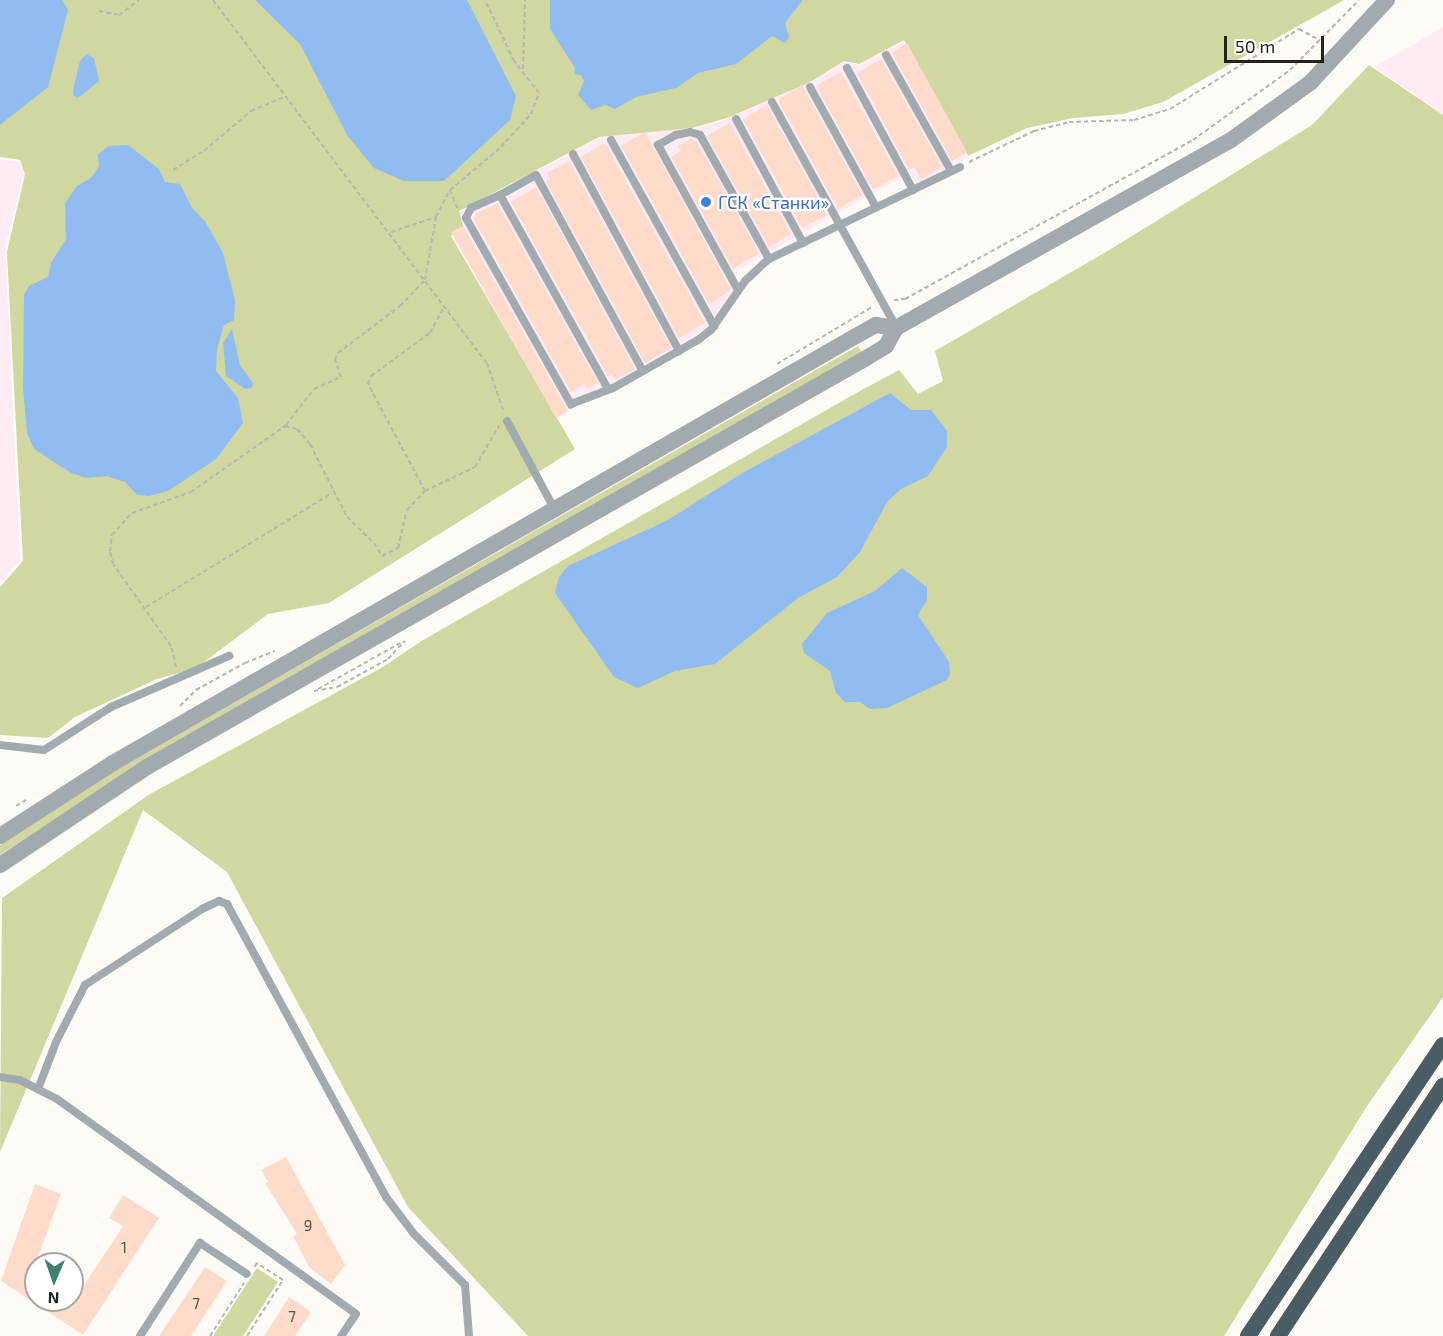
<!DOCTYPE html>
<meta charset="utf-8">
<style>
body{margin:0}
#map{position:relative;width:1443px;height:1336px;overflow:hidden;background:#fefbf7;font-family:"Exo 2",sans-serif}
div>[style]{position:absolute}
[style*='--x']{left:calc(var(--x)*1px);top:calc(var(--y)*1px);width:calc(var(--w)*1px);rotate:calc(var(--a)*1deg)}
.industrial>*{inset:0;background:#feebf4}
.green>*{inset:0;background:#d0d7a0}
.water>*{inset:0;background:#91bcf2}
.building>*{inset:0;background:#fedbcb}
.path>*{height:2px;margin-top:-1px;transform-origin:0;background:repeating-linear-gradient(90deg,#b8b4af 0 4.5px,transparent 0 7.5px)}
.service>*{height:8px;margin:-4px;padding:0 4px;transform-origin:4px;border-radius:4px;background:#a1aaaf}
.tertiary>*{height:16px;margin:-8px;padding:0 8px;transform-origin:8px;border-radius:8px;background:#a1aaaf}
.trunk>*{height:16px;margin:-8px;padding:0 8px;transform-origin:8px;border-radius:8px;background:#4a5c64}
.dots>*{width:16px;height:16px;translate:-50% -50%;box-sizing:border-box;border:3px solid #fff;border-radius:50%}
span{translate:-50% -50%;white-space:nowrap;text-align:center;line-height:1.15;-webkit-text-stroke:4.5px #fff;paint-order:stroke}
.number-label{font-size:15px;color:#5c5046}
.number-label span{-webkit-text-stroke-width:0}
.shop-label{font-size:18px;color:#366cbe}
.left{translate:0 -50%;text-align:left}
.north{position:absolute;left:24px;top:1252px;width:60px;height:60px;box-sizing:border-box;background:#fff;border:2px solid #a8a6a3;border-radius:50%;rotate:182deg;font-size:16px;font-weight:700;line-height:24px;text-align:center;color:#26211a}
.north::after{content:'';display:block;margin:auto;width:21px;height:27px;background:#3f806f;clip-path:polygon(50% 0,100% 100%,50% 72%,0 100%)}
.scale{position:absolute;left:1224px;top:36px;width:100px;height:27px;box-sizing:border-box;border:3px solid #26211a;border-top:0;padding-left:8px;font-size:18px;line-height:21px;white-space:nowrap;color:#26211a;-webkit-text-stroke:4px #fff;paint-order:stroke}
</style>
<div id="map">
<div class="industrial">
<i style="clip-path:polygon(1443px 27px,1443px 114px,1374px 67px)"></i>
<i style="clip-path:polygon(904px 41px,968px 158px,916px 184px,909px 173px,738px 270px,731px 296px,707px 328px,556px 417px,452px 235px,465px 228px,460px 212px,599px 138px,641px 126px,692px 129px,728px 119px,844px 62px,859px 65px)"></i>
<i style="clip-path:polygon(0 159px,20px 162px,24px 174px,5px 246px,20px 560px,0 583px)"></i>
</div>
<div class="green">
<i style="clip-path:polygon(0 0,1344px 0,1163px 102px,1123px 114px,1073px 118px,1027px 128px,968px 156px,904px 40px,859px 64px,844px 61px,810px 82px,727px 118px,692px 128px,599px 137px,459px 211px,464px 228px,451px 236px,575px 449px,329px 603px,268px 614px,196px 668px,157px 679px,75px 717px,48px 738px,0 735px,0 587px,23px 561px,7px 252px,25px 174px,20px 160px,0 157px)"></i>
<i style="clip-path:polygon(1369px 65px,1443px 115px,1443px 997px,1367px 1106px,1224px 1336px,528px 1336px,408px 1207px,227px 872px,143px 810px,0 1152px,2px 898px,150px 794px,383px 667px,423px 640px,860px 391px,899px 370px,918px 394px,943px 381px,935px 351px,1106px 252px,1312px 125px)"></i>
<i style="clip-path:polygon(858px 346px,862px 353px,161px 750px,0 855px,0 845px,69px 797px)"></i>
<i style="clip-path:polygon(257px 1268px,278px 1282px,243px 1336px,213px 1336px)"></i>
</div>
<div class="water">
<i style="clip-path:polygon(0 0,62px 0,68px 10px,48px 87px,0 125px)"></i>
<i style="clip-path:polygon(255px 0,467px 0,516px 96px,510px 120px,444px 181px,404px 181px,374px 168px,347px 135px,300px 44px)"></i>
<i style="clip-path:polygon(550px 0,803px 0,785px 23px,789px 37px,785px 43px,772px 36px,736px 64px,698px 73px,676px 88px,636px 97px,615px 109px,605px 105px,591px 110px,578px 95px,584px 81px,581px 75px,574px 74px,575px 68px,550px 29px)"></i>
<i style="clip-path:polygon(86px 54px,94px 58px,99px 81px,78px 98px,73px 95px,74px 86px,80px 61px)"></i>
<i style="clip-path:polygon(128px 145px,159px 169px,165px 182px,180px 184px,192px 208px,205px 221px,223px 253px,235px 300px,234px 320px,224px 325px,217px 349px,216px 371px,238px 398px,243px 423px,216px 459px,168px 491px,149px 496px,137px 495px,125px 482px,107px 476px,86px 478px,71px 473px,34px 449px,27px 433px,23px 387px,24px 295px,29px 286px,48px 277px,51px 263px,66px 239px,65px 203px,77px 186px,92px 177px,99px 166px,98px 154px,109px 146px)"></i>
<i style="clip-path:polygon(232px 329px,240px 365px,253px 383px,252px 388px,245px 389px,226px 376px,223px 343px)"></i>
<i style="clip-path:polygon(890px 393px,911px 410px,931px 410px,947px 431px,947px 447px,928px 476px,901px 489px,887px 502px,860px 552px,837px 577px,798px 598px,715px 664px,675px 671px,638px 688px,614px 677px,555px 593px,559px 577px,568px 566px,666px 521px,744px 472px)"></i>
<i style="clip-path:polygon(902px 568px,927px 587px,927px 600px,918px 615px,949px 662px,950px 674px,947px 680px,887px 708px,870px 709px,860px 702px,845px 702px,836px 693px,830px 671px,804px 653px,802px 644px,827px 613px,875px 591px)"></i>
</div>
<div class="building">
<i style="clip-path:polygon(907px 43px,967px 152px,952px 161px,892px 53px)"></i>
<i style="clip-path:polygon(881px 59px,942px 167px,921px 179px,914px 167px,909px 170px,857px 73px)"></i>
<i style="clip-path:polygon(841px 72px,898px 176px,878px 187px,873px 189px,816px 86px)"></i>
<i style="clip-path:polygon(802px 85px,862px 195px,838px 209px,778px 100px)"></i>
<i style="clip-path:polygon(767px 105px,827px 215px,802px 228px,743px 119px)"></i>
<i style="clip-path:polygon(730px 123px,791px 234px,769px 247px,707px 136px)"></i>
<i style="clip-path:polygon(645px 132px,731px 290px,709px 304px,621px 146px)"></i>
<i style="clip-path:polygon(691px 139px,697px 142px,759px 253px,733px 269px,671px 157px,681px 151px,678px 146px)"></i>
<i style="clip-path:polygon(605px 143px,705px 323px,679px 338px,581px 157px)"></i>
<i style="clip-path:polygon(569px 161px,671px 348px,645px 363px,546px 182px,550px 179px,547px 173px)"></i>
<i style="clip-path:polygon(536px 187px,635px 369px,615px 380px,612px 374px,608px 376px,511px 202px)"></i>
<i style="clip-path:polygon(497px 203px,598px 383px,587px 389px,584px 384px,571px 392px,474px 220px,475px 214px)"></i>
<i style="clip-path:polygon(463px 226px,568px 411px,556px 418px,451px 232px)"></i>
<i style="clip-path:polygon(286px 1157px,345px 1265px,331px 1284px,309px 1267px,293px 1236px,297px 1234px,265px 1183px,268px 1182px,261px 1170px)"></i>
<i style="clip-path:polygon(35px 1184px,61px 1194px,33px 1271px,36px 1300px,74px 1300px,123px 1226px,109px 1218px,123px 1195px,159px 1218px,83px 1335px,1px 1281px)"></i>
<i style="clip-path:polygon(205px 1267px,227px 1281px,191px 1336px,159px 1336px)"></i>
<i style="clip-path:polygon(289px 1297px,311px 1312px,295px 1336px,264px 1336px)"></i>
</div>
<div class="path">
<i style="--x:213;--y:0;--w:455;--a:53"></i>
<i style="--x:487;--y:363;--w:53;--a:71.2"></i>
<i style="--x:99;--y:11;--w:20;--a:11"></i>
<i style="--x:119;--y:15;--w:25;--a:-37"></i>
<i style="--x:523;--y:69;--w:69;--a:-88.3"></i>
<i style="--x:969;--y:162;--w:72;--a:-25.5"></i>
<i style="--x:1034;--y:131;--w:36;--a:-14"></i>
<i style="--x:1069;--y:122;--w:65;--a:-1.8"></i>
<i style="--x:1134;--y:120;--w:38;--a:-17"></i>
<i style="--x:1170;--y:109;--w:152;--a:-31.8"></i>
<i style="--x:1299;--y:29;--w:24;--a:28"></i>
<i style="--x:173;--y:170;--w:36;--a:-32"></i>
<i style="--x:204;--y:151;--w:62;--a:-40.4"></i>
<i style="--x:251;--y:111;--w:36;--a:-23"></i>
<i style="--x:450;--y:190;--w:22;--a:68"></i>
<i style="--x:391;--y:232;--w:47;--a:-18.4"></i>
<i style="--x:894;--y:300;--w:11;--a:-5"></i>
<i style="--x:905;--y:299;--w:329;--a:-28.9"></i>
<i style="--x:1193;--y:140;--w:120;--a:-35.8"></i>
<i style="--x:1290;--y:70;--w:98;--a:-45.4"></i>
<i style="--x:777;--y:364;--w:111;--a:-31"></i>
<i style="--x:286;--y:425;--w:46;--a:-52.1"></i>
<i style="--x:314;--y:389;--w:30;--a:-24"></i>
<i style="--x:341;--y:377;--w:18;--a:-109"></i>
<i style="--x:335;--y:360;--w:8;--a:-67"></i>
<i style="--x:338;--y:353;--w:78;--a:-37.2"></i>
<i style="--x:400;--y:306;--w:36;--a:-46"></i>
<i style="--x:425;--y:280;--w:64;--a:-80.1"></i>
<i style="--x:436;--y:217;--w:30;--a:-63"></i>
<i style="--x:450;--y:190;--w:67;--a:-40.1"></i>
<i style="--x:501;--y:147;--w:45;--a:-47.7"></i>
<i style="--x:531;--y:114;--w:22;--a:-69"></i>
<i style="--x:539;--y:93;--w:41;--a:-128"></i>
<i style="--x:514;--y:61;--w:68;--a:-115.4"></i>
<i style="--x:425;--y:491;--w:121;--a:-118"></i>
<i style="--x:368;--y:384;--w:9;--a:-69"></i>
<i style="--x:371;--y:376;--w:73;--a:-36.1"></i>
<i style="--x:430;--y:333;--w:30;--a:-62"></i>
<i style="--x:146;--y:607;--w:218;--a:-31.5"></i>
<i style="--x:176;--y:667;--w:22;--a:-103"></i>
<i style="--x:171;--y:646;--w:100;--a:-125.3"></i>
<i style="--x:113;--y:564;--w:13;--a:-103"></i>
<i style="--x:110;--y:551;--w:16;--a:-83"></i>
<i style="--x:112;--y:535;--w:30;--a:-48"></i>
<i style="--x:132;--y:513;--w:63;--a:-19.6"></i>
<i style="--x:191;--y:492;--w:115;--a:-35.1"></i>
<i style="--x:285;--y:426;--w:12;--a:14"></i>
<i style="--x:297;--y:429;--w:20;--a:49"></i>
<i style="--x:310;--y:444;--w:82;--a:63.1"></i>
<i style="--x:347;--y:517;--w:37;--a:44"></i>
<i style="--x:374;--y:543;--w:15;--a:58"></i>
<i style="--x:382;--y:556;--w:18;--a:-27"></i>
<i style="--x:398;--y:548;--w:39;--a:-77"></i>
<i style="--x:407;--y:510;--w:26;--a:-47"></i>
<i style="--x:425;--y:491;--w:55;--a:-25.6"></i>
<i style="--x:475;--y:467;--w:48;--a:-59.7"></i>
<i style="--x:318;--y:689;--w:96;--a:-29.2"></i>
<i style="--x:314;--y:691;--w:23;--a:-10"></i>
<i style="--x:337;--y:687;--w:58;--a:-28.8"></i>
<i style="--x:388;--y:659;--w:25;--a:-47"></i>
<i style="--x:180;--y:706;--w:23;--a:-45"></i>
<i style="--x:196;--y:690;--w:56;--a:-28.9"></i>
<i style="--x:245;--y:663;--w:32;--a:-22"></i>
<i style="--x:16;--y:806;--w:12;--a:-31"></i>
<i style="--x:210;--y:1336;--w:63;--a:-57.3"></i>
<i style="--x:247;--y:1336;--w:67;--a:-57.3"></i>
<i style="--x:283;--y:1280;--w:31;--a:-147"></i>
<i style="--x:257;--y:1263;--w:6;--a:121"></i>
</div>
<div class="service">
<i style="--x:886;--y:55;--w:133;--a:60.7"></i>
<i style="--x:847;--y:68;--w:139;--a:61.6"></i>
<i style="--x:810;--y:87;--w:137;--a:61.2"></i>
<i style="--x:772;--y:102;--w:257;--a:61.1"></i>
<i style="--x:736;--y:119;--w:141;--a:61.6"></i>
<i style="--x:611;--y:140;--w:213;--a:61"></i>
<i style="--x:573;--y:154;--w:224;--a:61.7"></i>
<i style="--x:500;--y:195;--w:41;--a:-29.1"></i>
<i style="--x:536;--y:175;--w:223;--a:61.4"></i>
<i style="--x:738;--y:290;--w:166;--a:-118.9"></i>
<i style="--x:658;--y:145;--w:21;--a:-29"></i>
<i style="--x:676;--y:135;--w:14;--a:-12"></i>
<i style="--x:690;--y:132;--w:10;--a:17"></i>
<i style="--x:700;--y:135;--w:142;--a:60.9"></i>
<i style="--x:608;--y:389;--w:222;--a:-119.1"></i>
<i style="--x:500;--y:195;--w:32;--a:156"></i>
<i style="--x:471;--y:208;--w:11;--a:117"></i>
<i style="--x:466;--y:218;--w:214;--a:60.6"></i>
<i style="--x:571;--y:404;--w:45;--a:-20.9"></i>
<i style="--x:613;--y:388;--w:98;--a:-29.5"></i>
<i style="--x:698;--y:340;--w:16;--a:-38"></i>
<i style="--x:711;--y:330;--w:60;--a:-55.2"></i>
<i style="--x:745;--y:281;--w:33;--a:-43"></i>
<i style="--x:769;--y:259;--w:212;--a:-25.7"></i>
<i style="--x:507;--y:421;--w:101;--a:61.7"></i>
<i style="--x:0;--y:745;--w:44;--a:6.5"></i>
<i style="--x:44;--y:750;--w:80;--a:-32.7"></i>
<i style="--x:111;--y:707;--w:129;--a:-23.4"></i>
<i style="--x:0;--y:1077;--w:20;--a:9"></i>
<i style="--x:20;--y:1080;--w:42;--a:27.2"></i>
<i style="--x:57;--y:1099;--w:368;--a:35.7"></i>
<i style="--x:356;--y:1314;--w:27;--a:124"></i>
<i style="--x:38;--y:1089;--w:50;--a:-69"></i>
<i style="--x:56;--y:1042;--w:64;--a:-63"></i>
<i style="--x:85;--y:985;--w:140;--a:-33"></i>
<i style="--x:202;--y:909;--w:19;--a:-25"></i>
<i style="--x:219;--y:901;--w:9;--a:21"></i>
<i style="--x:227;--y:904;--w:333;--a:61.5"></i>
<i style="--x:386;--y:1197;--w:46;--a:52.9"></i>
<i style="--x:414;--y:1234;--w:72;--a:45"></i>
<i style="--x:465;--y:1285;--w:51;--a:85.5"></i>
<i style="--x:140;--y:1336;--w:111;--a:-57.2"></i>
<i style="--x:200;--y:1243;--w:56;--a:33.4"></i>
</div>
<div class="tertiary">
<i style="--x:0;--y:836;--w:135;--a:-32.9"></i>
<i style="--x:113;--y:763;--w:857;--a:-29.89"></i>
<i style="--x:856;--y:336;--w:23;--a:-29"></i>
<i style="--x:876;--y:325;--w:20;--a:9"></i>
<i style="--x:0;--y:865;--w:177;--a:-33.7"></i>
<i style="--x:147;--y:767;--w:829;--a:-29.62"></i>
<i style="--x:868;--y:357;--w:21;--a:-31"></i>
<i style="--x:886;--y:346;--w:21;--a:-61"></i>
<i style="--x:896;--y:328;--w:384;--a:-29.3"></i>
<i style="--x:1231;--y:140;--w:99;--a:-35.9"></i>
<i style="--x:1311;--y:82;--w:112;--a:-47.2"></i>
</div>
<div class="trunk">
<i style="--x:1248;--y:1336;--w:350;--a:-56.2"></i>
<i style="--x:1278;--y:1336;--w:300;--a:-56.6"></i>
</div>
<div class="dots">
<i style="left:706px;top:202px;background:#3f7fe0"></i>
</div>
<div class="number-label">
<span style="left:308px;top:1226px">9</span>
<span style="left:124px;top:1248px">1</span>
<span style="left:196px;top:1304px">7</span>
<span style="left:292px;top:1317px">7</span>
</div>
<div class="shop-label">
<span class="left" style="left:718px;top:202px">ГСК «Станки»</span>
</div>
<div class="north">N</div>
<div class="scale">50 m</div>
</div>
